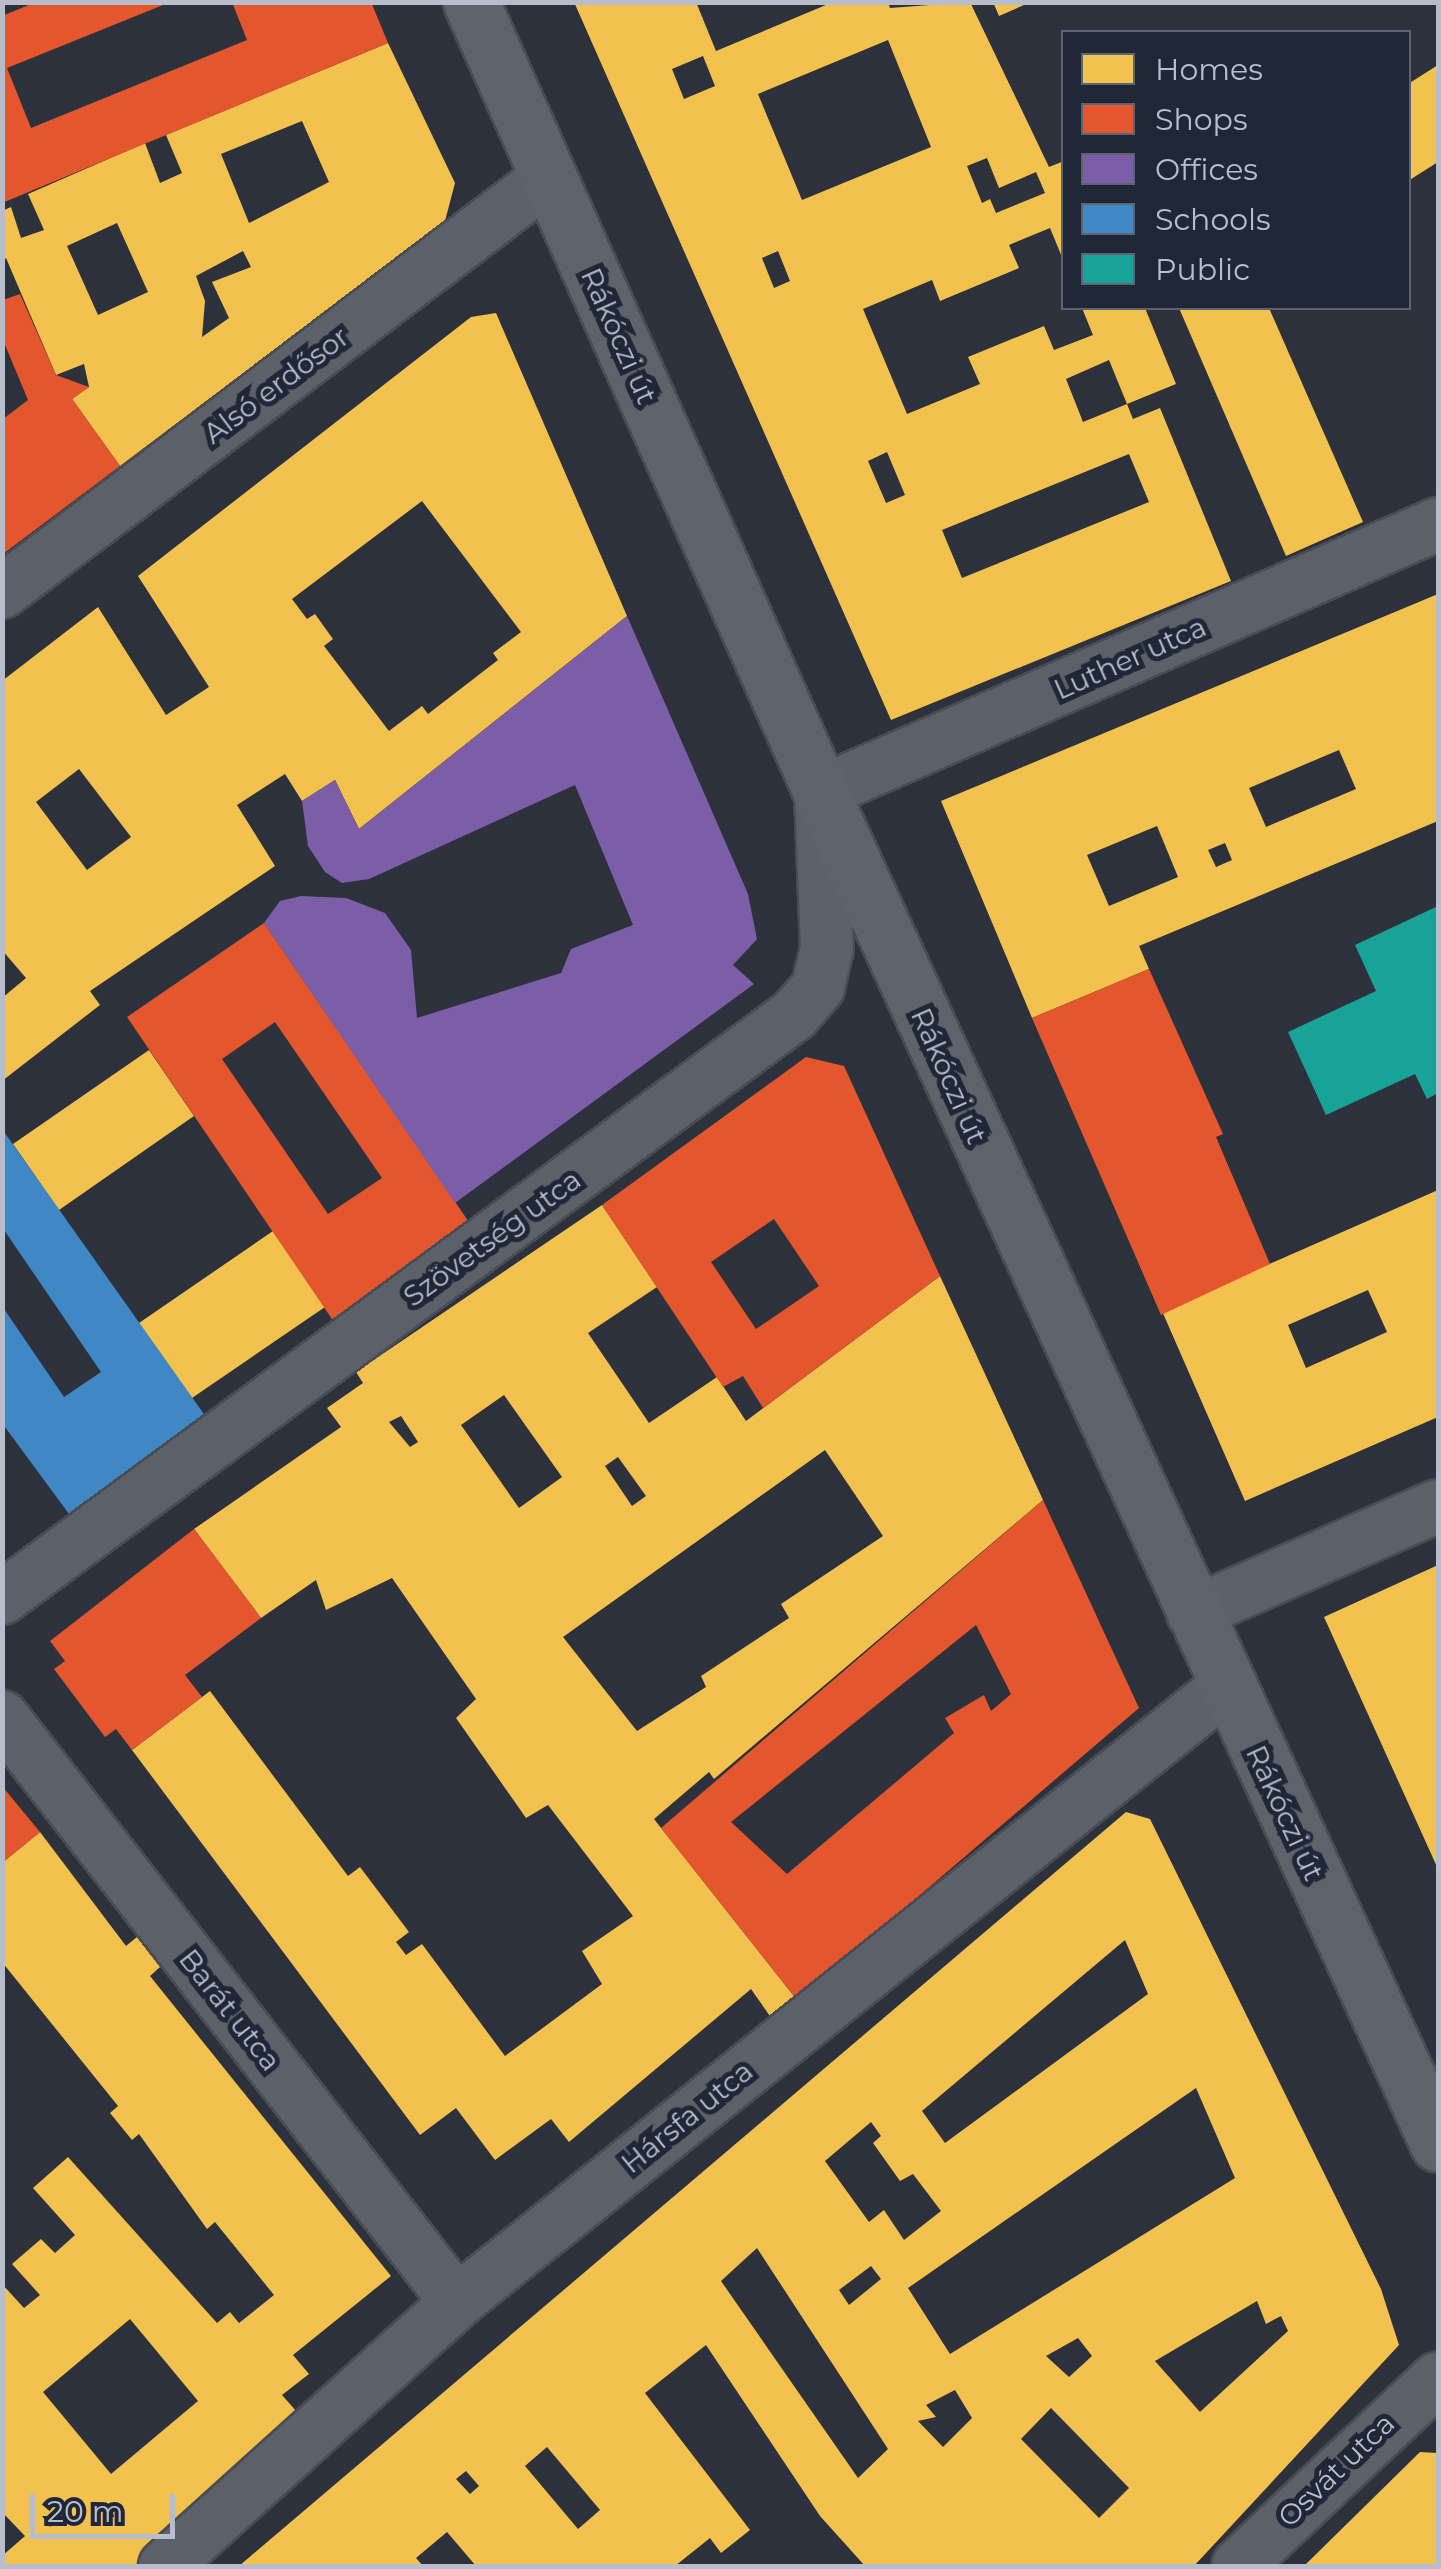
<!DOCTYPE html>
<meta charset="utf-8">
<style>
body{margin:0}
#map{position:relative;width:1441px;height:2569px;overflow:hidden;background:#2c313b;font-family:Montserrat,sans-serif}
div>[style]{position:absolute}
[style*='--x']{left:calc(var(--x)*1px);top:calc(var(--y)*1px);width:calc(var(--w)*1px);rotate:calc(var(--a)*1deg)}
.homes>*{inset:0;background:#f2c14e}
.shops>*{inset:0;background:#e4572e}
.offices>*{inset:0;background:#7b5ea7}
.schools>*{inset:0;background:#3f88c5}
.public>*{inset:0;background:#17a398}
.roads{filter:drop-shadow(2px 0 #484c54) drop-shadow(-2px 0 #484c54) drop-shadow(0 2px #484c54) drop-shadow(0 -2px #484c54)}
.minor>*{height:52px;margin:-26px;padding:0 26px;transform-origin:26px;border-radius:26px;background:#5c6068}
.major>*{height:55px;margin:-27.5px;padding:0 27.5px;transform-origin:27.5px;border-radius:27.5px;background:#5e626a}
span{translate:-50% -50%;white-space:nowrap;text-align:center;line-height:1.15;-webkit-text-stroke:10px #1f2736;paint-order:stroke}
.street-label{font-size:28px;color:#b7bdcb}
.frame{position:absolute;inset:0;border:5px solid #b7bdcb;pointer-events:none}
.legend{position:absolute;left:1061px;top:30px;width:350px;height:280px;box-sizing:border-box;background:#1f2736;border:2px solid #5c6372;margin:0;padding:12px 18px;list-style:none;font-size:30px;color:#b7bdcb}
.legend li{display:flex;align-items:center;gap:20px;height:50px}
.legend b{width:50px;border:2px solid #5c6372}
.scale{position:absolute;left:30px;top:2494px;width:145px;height:45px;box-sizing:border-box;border:5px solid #b7bdcb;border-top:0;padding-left:12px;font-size:30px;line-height:35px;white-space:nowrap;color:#b7bdcb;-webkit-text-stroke:8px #1f2736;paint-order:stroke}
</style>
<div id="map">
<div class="homes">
<i style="clip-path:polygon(evenodd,574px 2px,696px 2px,716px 51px,833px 2px,888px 2px,890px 8px,970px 2px,1049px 167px,1064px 161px,1064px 262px,1050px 228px,1009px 245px,1019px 268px,940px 301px,932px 280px,863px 309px,907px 414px,980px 384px,968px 357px,1044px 326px,1054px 350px,1093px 335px,1082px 308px,1145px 308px,1176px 384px,1127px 404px,1133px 419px,1160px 408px,1231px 581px,891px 720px,574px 2px,888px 40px,931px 147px,802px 200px,758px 94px,888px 40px,574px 2px,703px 56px,715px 86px,684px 99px,672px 69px,703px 56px,574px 2px,987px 158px,999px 188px,1036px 172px,1045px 193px,996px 213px,990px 199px,982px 203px,967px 166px,987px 158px,574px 2px,778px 251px,790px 281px,774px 288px,762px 258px,778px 251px,574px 2px,1109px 360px,1127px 404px,1083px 422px,1066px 379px,1109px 360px,574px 2px,887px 452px,905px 495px,886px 503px,868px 461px,887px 452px,574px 2px,1129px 454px,1149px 502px,962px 578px,942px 530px,1129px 454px)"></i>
<i style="clip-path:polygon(993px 2px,1031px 2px,999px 16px)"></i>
<i style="clip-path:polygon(evenodd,388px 43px,455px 183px,445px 221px,120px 466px,72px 399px,89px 387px,84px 364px,56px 375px,6px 258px,2px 262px,2px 211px,11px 207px,21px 238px,44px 230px,28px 194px,145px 143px,160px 183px,182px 173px,166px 135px,388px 43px,302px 121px,329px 182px,249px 223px,221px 154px,302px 121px,388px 43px,117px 223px,148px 292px,98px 315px,67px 246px,117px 223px,388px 43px,243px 251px,251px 267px,212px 282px,229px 318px,202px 337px,205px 301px,196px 276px,243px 251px)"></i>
<i style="clip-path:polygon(1438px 65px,1438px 162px,1408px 181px,1408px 84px)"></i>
<i style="clip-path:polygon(1179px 308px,1269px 308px,1363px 522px,1286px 556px)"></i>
<i style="clip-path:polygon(evenodd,496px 313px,627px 616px,359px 829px,335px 780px,302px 801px,285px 774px,237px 805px,275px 866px,90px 991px,100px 1005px,2px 1081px,2px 998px,26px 978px,2px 950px,2px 681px,98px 607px,166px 715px,209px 687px,138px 576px,471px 317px,496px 313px,422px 501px,521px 632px,493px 653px,498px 660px,428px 714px,422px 706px,389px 731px,324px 646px,333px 639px,315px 614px,307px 619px,292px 599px,422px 501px,496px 313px,79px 769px,131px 837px,87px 870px,36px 802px,79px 769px)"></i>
<i style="clip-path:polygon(evenodd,1438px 594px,1438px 821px,1139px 946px,1149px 969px,1032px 1018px,941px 801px,1438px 594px,1339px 750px,1356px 789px,1266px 827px,1249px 788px,1339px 750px,1438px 594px,1157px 826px,1178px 877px,1109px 906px,1087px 855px,1157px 826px,1438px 594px,1225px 843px,1232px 860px,1216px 867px,1208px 850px,1225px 843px)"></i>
<i style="clip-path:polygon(149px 1050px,194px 1116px,59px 1210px,13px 1144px)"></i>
<i style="clip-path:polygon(evenodd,1438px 1190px,1438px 1417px,1245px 1501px,1162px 1311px,1438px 1190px,1368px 1290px,1387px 1332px,1306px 1368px,1288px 1325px,1368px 1290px)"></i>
<i style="clip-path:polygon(evenodd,602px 1205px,657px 1287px,588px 1333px,649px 1423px,717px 1377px,746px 1421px,940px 1276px,1043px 1500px,714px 1779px,709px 1772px,654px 1819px,797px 2000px,772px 2019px,751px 1989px,569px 2142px,551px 2119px,495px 2160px,456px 2108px,420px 2135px,132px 1750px,210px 1691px,348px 1876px,360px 1867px,409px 1932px,396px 1942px,406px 1955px,422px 1944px,505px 2056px,602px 1984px,582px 1951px,633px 1916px,548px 1805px,526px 1818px,456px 1718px,476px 1699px,392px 1578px,326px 1610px,316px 1580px,261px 1618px,194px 1529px,341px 1427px,327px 1408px,363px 1383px,356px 1372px,602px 1205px,504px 1395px,562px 1477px,519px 1508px,461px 1425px,504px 1395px,602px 1205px,401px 1416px,418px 1442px,410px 1447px,389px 1422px,401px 1416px,602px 1205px,825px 1450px,883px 1536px,781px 1604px,789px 1618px,701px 1676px,706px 1687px,637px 1731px,563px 1637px,825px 1450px,602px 1205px,618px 1457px,646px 1496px,632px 1506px,605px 1466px,618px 1457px)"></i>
<i style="clip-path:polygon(273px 1231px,325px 1307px,192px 1398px,139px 1323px)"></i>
<i style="clip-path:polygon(1438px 1565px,1438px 1869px,1324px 1617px)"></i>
<i style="clip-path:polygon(evenodd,1126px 1812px,1150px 1819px,1381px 2289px,1399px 2345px,1194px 2566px,865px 2566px,820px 2516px,706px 2345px,645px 2393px,750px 2530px,721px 2553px,710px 2538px,675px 2566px,476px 2566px,447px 2532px,416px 2558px,423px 2566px,239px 2566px,1126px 1812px,1125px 1940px,1148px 1994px,945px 2143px,922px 2111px,1125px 1940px,1126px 1812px,1196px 2088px,1235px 2178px,950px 2354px,908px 2288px,1196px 2088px,1126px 1812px,871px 2122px,881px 2136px,873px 2143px,900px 2181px,913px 2174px,941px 2211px,904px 2240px,884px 2210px,869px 2222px,825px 2161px,871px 2122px,1126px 1812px,757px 2248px,888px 2449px,858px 2478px,721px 2281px,757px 2248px,1126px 1812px,871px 2266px,881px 2279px,849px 2305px,839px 2290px,871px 2266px,1126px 1812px,1257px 2301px,1266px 2324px,1281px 2316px,1288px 2331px,1200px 2412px,1155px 2361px,1257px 2301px,1126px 1812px,1078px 2338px,1092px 2356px,1069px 2377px,1046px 2356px,1078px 2338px,1126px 1812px,955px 2390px,972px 2418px,943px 2447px,918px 2421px,936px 2417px,926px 2405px,955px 2390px,1126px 1812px,1051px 2408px,1129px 2488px,1099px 2518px,1021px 2439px,1051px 2408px,1126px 1812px,547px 2447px,600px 2510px,578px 2529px,525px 2466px,547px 2447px,1126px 1812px,466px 2471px,479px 2486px,470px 2494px,456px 2479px,466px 2471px)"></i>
<i style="clip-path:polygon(evenodd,40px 1832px,126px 1946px,137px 1937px,160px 1967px,150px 1976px,391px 2276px,293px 2355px,309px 2374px,282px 2395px,304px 2420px,148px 2566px,2px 2566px,2px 2556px,25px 2536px,2px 2512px,2px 2284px,24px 2308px,40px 2295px,12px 2264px,41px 2239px,55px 2253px,75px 2235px,33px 2188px,68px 2157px,217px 2323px,230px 2312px,239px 2323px,274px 2295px,215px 2222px,207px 2229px,139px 2134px,132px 2140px,110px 2113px,118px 2106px,2px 1962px,2px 1863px,40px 1832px,130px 2319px,198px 2401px,111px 2474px,43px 2392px,130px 2319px)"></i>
<i style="clip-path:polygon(1420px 2452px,1438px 2453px,1438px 2566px,1304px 2566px)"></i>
</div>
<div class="shops">
<i style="clip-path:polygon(36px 2px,168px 3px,7px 68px,31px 128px,247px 40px,232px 2px,371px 2px,388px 43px,2px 203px,2px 16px)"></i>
<i style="clip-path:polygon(20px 294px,56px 375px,89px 387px,72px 399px,120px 466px,3px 554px,3px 419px,28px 400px,3px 340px,3px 300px)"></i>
<i style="clip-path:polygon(evenodd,264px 923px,473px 1228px,336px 1325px,127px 1017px,264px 923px,275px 1022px,382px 1178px,328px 1214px,222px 1059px,275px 1022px)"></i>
<i style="clip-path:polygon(1149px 969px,1223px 1134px,1216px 1137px,1270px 1264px,1161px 1315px,1032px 1018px)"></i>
<i style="clip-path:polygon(evenodd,806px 1057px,844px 1066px,940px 1276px,763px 1408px,743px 1376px,723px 1387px,602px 1205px,806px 1057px,774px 1219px,819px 1286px,756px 1329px,711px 1262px,774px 1219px)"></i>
<i style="clip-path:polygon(evenodd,1043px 1500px,1139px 1708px,797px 2000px,661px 1828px,1043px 1500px,976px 1625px,1011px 1694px,991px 1711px,984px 1695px,945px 1718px,954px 1733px,787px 1874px,731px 1822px,976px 1625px)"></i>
<i style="clip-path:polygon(194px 1529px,261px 1618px,185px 1675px,202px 1697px,132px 1750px,116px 1729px,105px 1737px,54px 1669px,65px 1661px,50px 1641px)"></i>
<i style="clip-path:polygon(2px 1786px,40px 1832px,2px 1863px)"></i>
</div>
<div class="offices">
<i style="clip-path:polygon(627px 616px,748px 894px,757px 939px,733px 965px,754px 984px,455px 1203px,264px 923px,280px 901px,301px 896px,346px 898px,385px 913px,411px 950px,417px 1018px,561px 973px,571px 949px,633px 925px,575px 785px,369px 879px,342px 883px,325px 872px,308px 846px,302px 801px,335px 780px,359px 829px)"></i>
</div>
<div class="schools">
<i style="clip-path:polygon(2px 1129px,206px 1417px,69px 1514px,2px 1423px,2px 1306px,64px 1397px,101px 1372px,2px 1227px)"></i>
</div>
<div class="public">
<i style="clip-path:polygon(1438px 906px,1438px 1093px,1427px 1099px,1415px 1074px,1326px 1115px,1288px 1032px,1376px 991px,1355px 945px)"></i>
</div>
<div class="roads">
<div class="minor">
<i style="--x:2;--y:592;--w:687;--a:-37.19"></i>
<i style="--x:2;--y:1598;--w:983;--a:-36.36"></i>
<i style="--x:794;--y:1015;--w:37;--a:-49"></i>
<i style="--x:818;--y:987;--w:39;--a:-77"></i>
<i style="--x:827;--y:949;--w:157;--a:-92.2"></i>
<i style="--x:821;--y:792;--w:673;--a:-23.48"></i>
<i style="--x:1193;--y:1613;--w:267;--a:-23.6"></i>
<i style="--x:2;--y:1717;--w:741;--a:52.13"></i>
<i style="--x:165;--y:2566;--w:394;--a:-42.1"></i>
<i style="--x:457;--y:2302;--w:985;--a:-38.65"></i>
<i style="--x:1238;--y:2566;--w:274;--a:-43.2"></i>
</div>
<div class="major">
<i style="--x:471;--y:2;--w:864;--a:66.1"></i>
<i style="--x:821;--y:792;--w:1486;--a:65.47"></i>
</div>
</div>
<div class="street-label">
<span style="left:619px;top:336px;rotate:66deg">Rákóczi út</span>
<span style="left:276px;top:385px;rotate:-37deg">Alsó erdősor</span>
<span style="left:1130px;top:658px;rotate:-24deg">Luther utca</span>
<span style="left:949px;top:1076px;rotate:66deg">Rákóczi út</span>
<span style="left:492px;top:1238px;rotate:-36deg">Szövetség utca</span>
<span style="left:1285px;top:1813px;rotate:65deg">Rákóczi út</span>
<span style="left:230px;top:2010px;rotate:52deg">Barát utca</span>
<span style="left:687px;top:2117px;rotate:-39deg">Hársfa utca</span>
<span style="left:1336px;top:2470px;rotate:-44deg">Osvát utca</span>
</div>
<div class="frame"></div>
<ul class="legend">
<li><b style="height:28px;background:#f2c14e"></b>Homes</li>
<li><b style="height:28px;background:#e4572e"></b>Shops</li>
<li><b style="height:28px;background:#7b5ea7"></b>Offices</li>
<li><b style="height:28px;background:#3f88c5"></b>Schools</li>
<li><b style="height:28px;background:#17a398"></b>Public</li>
</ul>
<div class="scale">20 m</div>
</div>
